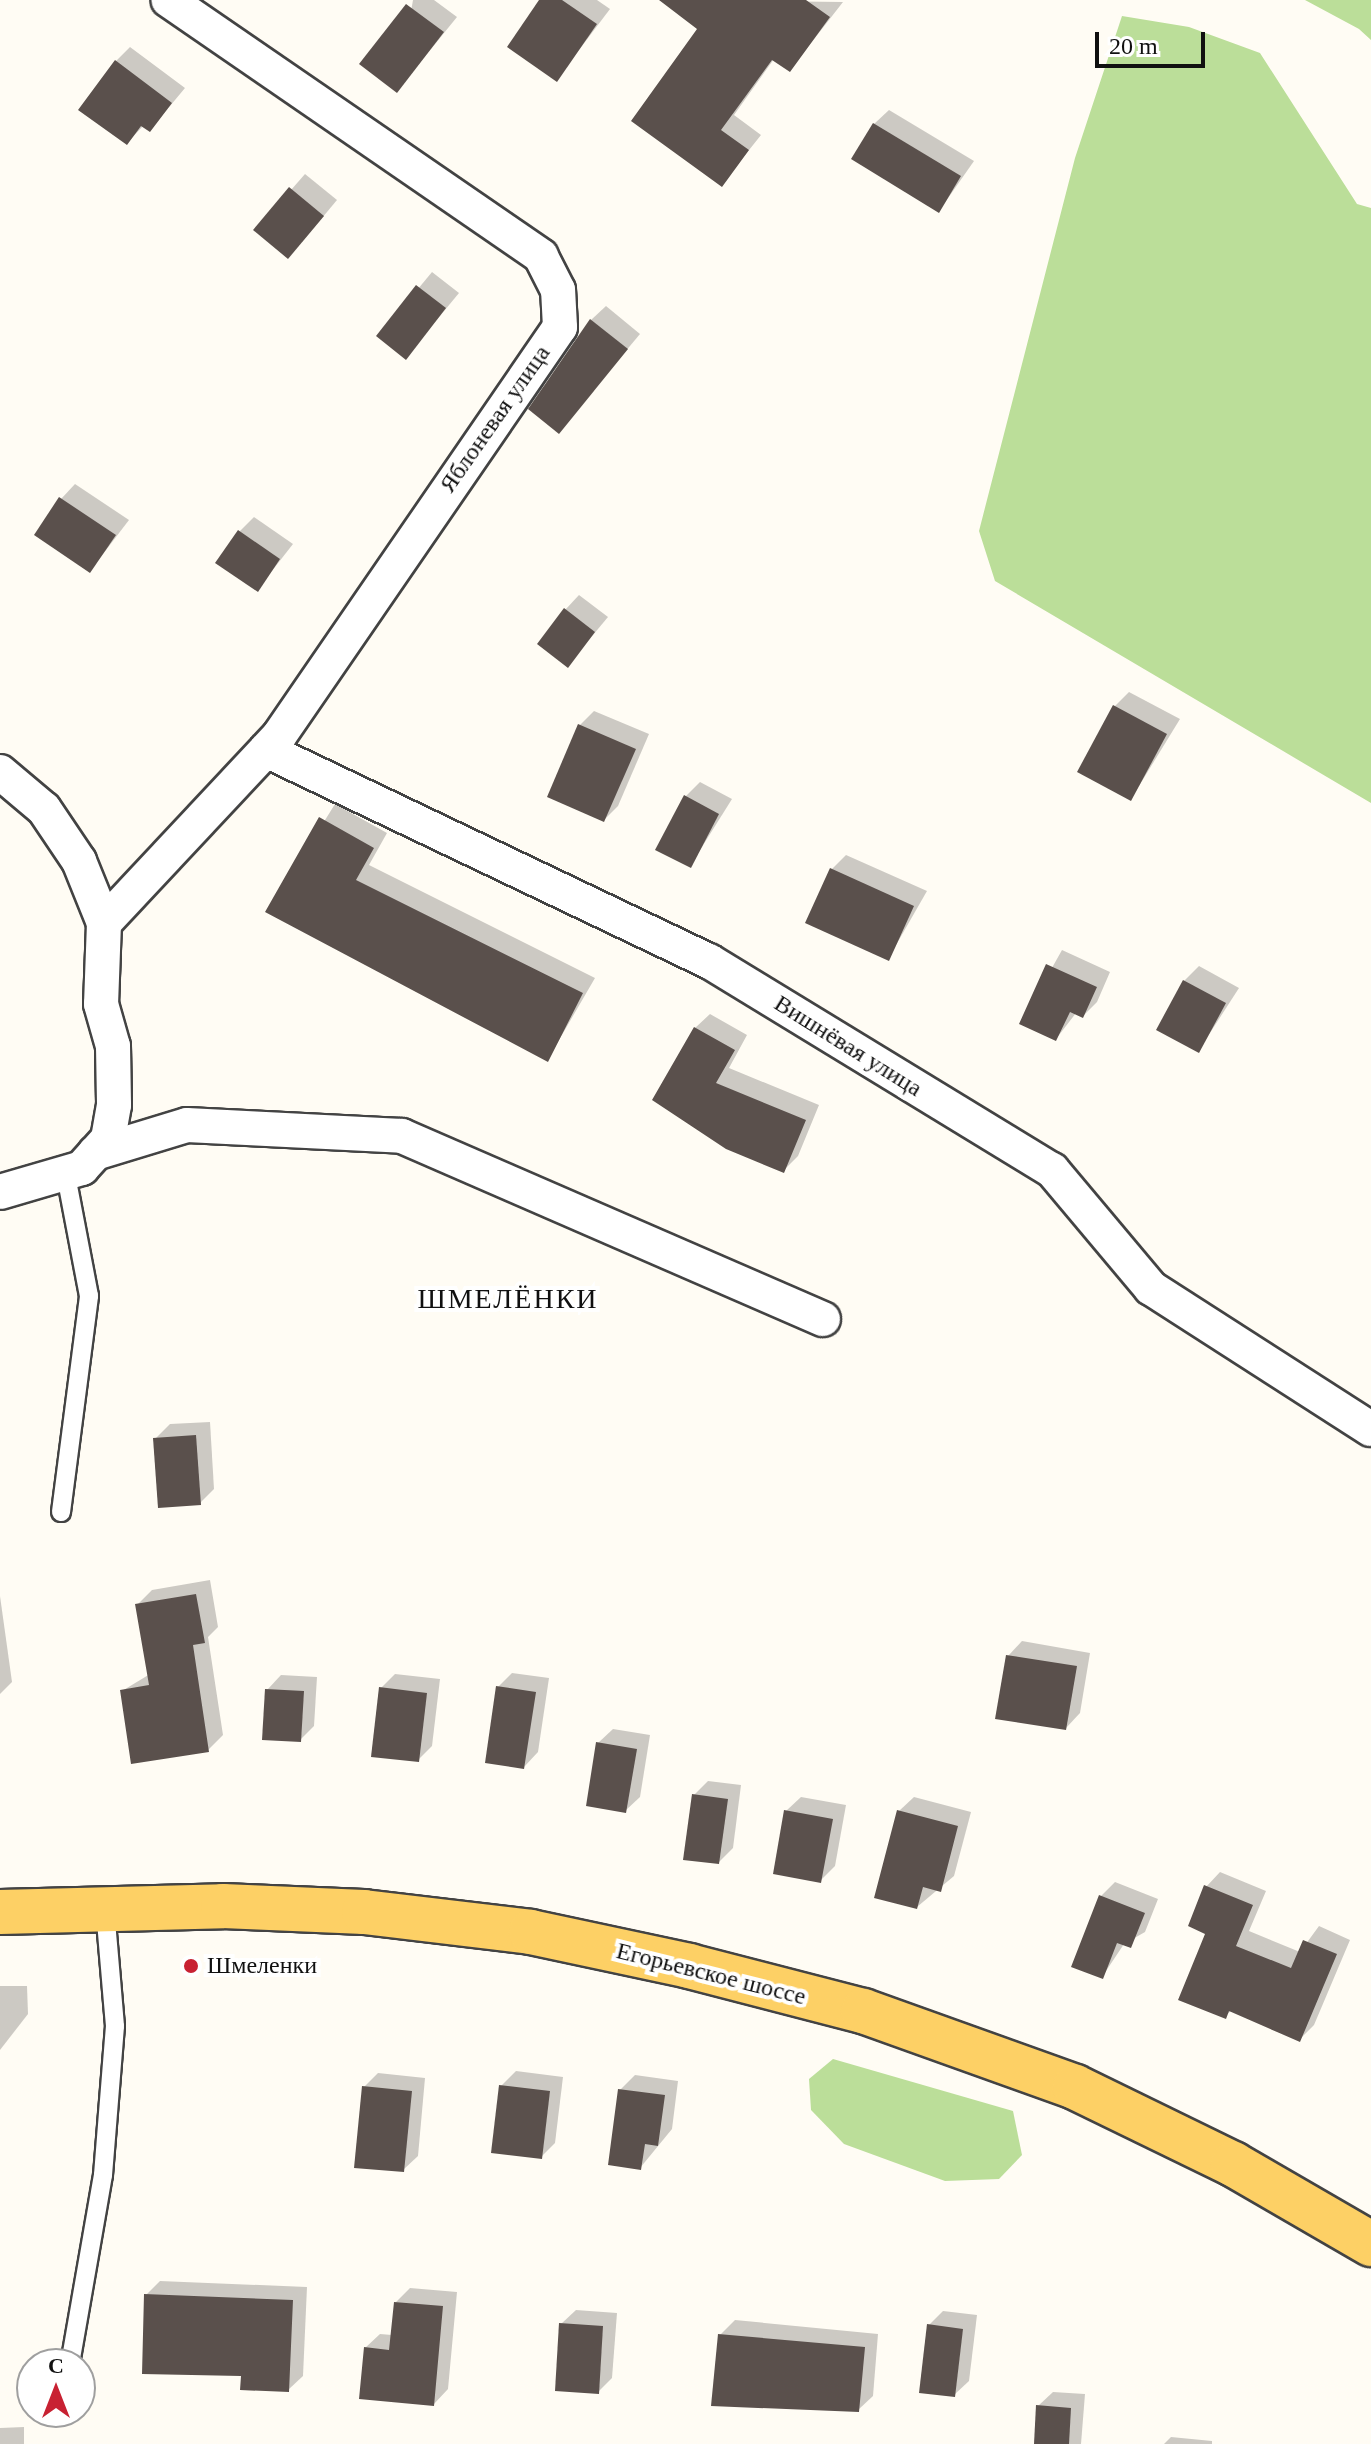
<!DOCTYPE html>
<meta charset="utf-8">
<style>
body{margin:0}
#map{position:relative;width:1371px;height:2444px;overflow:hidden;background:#fffcf4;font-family:Georgia,serif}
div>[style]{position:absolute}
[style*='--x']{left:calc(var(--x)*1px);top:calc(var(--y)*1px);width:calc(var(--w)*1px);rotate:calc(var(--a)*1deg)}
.forest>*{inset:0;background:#bbde99}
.shadow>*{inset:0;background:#0003}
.building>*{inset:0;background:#5a504c}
.roads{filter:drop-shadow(2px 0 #434343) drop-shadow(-2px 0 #434343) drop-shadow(0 2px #434343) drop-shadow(0 -2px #434343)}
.service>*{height:18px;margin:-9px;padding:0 9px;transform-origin:9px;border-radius:9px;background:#fff}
.minor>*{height:34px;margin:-17px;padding:0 17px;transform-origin:17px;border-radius:17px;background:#fff}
.primary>*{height:44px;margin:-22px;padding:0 22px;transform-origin:22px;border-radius:22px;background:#fdd065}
.dots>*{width:22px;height:22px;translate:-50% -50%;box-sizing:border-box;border:4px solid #fff;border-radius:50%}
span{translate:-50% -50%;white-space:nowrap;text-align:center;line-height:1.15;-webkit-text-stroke:8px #fff;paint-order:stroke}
.street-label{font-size:24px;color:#101010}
.poi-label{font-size:24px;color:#101010}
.left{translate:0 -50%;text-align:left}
.quarter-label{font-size:28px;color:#101010;letter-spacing:2px}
.north{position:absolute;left:16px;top:2348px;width:80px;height:80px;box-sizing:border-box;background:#fff;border:2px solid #9f9f9f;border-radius:50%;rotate:0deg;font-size:22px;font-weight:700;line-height:32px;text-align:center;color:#101010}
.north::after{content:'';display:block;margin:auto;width:28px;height:36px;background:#c82132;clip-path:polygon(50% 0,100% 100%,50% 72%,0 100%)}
.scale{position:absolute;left:1095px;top:32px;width:110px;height:36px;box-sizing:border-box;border:4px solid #101010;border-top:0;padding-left:10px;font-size:24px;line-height:28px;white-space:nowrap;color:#101010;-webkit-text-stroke:6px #fff;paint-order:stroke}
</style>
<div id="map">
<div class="forest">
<i style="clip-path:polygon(1305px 0,1371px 0,1371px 40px,1359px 29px)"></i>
<i style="clip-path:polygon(1122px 16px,1189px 27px,1260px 53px,1357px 204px,1371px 208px,1371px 803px,995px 581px,979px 531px,1075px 158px)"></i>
<i style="clip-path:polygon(833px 2059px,1013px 2111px,1022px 2155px,999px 2179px,945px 2181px,844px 2144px,811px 2110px,809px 2079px)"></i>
</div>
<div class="shadow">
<i style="clip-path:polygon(413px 0,434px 0,457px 17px,397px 91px)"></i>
<i style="clip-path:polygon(542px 0,597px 0,610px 9px,557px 79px)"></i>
<i style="clip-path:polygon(679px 0,843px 2px,790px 70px,774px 59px,734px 115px,761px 135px,722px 184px,700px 29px)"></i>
<i style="clip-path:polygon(130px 47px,185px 88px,150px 130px,144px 125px,127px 143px,116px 61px)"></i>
<i style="clip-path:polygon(889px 110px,974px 161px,939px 211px,874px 124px)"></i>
<i style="clip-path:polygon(305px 174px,337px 200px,302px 242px,256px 230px)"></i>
<i style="clip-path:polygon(432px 272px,459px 293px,406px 357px,379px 336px)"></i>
<i style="clip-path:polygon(606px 306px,640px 334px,559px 431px,591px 320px)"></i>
<i style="clip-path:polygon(75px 484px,129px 520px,90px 571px,61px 499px)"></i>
<i style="clip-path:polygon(254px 517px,293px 544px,257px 590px,240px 531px)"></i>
<i style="clip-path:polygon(579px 595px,608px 617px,568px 665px,565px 610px)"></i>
<i style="clip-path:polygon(1129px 692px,1180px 719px,1131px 799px,1115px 706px)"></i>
<i style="clip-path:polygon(594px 711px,649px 734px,618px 806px,604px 820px,580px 725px)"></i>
<i style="clip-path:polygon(700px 782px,732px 799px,690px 866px,686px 796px)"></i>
<i style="clip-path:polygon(335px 804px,387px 833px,369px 865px,595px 978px,548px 1059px,268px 912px)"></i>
<i style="clip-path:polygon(846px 855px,927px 891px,888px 959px,832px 869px)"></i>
<i style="clip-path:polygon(1062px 950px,1110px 972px,1097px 1002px,1083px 1016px,1076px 1013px,1056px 1039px,1021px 1023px)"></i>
<i style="clip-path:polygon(1199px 966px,1239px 988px,1199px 1050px,1184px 981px)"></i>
<i style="clip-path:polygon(710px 1014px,747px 1035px,729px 1068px,819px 1105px,798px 1156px,784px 1170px,727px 1147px,695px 1028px)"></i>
<i style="clip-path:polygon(210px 1422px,214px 1489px,200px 1503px,155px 1439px,170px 1424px)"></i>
<i style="clip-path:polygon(210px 1580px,218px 1627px,208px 1637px,223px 1735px,208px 1750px,122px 1691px,150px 1674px,137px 1605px,152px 1590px)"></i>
<i style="clip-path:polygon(0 1596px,12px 1682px,0 1694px)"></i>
<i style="clip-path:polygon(1022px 1641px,1090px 1653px,1080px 1713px,1066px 1728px,1008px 1656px)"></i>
<i style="clip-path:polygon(512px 1673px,549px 1678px,538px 1752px,524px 1767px,498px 1687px)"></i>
<i style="clip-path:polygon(395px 1674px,440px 1679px,432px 1746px,418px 1760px,381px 1688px)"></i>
<i style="clip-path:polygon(281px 1675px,317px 1677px,314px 1726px,300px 1740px,267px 1690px)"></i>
<i style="clip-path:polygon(613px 1729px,650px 1735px,640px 1797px,625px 1811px,598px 1743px)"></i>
<i style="clip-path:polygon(708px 1781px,741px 1785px,733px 1848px,719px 1862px,694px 1795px)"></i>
<i style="clip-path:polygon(801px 1797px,846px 1805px,835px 1866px,820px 1881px,786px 1811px)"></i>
<i style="clip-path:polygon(914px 1797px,971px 1812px,954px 1876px,917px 1907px,899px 1811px)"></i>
<i style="clip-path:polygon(1220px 1872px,1266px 1891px,1249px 1931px,1300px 1952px,1319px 1926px,1350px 1940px,1314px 2025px,1299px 2040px,1232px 2010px,1225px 2016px,1208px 1932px,1206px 1887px)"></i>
<i style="clip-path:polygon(1115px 1882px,1158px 1899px,1145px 1932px,1124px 1944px,1102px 1977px,1101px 1896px)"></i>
<i style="clip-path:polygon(0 1986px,27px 1986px,28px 2014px,0 2050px)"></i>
<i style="clip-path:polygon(516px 2071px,563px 2077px,555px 2143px,541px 2157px,501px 2086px)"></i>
<i style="clip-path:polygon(378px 2073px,425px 2078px,418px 2156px,403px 2170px,364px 2087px)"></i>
<i style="clip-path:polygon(635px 2075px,678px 2081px,672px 2129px,640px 2168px,620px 2090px)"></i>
<i style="clip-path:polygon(160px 2281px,307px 2287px,303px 2376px,288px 2390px,243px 2374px,146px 2295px)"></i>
<i style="clip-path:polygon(410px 2288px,457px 2292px,448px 2389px,434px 2404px,365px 2348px,380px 2334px,392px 2335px,395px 2303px)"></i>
<i style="clip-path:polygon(576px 2310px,617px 2313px,612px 2378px,598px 2392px,561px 2324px)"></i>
<i style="clip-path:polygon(943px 2311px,977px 2315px,969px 2381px,954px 2395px,929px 2325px)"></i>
<i style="clip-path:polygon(735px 2320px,878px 2334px,873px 2396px,858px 2410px,720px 2335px)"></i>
<i style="clip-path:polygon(1053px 2392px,1085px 2394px,1081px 2444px,1036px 2444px,1038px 2406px)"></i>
<i style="clip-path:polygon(24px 2427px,24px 2444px,0 2444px,0 2428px)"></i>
<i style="clip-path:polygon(1171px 2437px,1212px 2441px,1212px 2444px,1164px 2444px)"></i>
</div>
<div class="building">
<i style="clip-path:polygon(539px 0,562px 0,597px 24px,557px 82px,507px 47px)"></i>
<i style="clip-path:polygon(659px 0,806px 0,830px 17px,790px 72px,772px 60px,721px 130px,749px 150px,722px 187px,631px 121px,697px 29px)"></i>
<i style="clip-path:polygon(406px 4px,444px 32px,397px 93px,359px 64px)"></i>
<i style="clip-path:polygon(115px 60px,172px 103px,150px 132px,141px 126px,127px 145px,78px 110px)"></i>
<i style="clip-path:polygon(873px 123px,961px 176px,939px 213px,851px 159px)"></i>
<i style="clip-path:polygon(289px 187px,324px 216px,288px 259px,253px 230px)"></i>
<i style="clip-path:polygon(416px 285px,446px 308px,406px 360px,376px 336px)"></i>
<i style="clip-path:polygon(590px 319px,628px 349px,559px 434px,528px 409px)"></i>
<i style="clip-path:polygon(59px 497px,116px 535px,90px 573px,34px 535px)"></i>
<i style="clip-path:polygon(238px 530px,280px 559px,258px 592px,215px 563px)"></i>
<i style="clip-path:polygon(564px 608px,595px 632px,568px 668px,537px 644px)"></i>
<i style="clip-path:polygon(1113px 705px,1167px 734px,1131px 801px,1077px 772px)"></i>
<i style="clip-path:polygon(578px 724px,636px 749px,604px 822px,547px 797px)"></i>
<i style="clip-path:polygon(684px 795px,719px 814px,691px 868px,655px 850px)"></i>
<i style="clip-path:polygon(319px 817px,374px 848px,356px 880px,583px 993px,548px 1062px,265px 912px)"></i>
<i style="clip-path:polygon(830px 868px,914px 906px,889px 961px,805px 923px)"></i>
<i style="clip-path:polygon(1046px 964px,1097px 987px,1083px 1018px,1070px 1012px,1056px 1041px,1019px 1024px)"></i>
<i style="clip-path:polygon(1183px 980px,1226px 1003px,1199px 1053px,1156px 1030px)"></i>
<i style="clip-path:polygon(694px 1027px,735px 1050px,716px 1083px,806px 1120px,784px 1173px,726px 1149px,652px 1100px)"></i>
<i style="clip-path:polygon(196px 1435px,201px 1505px,158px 1508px,153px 1438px)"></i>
<i style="clip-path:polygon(196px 1594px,205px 1643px,193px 1645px,209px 1752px,131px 1764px,120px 1690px,149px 1685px,135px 1604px)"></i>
<i style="clip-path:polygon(1006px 1655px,1077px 1666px,1066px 1730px,995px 1719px)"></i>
<i style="clip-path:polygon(496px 1686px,536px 1692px,524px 1769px,485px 1763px)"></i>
<i style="clip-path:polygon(379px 1687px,427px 1693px,419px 1762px,371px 1757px)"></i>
<i style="clip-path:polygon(265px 1689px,304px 1691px,301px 1742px,262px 1740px)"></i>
<i style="clip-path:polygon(596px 1742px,637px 1749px,626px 1813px,586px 1806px)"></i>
<i style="clip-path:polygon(692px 1794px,728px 1799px,719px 1864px,683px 1860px)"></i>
<i style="clip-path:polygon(784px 1810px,833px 1819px,821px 1883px,773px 1874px)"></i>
<i style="clip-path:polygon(897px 1810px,958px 1826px,941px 1892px,923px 1887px,917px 1909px,874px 1898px)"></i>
<i style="clip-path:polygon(1204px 1885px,1253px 1905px,1236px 1946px,1291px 1968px,1303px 1940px,1337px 1954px,1300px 2042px,1229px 2011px,1226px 2019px,1178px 2000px,1205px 1934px,1188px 1926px)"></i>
<i style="clip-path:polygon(1099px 1895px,1145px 1913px,1131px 1948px,1117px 1943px,1103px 1979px,1071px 1967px)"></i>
<i style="clip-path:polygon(499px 2085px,550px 2091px,542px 2159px,491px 2153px)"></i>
<i style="clip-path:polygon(362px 2086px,412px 2091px,404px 2172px,354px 2168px)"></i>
<i style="clip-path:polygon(618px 2089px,665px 2095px,658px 2146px,645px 2144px,641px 2170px,608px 2165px)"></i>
<i style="clip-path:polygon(144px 2294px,293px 2300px,289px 2392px,240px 2390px,241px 2376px,142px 2374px)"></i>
<i style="clip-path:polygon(394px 2302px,443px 2306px,434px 2406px,359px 2399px,364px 2347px,389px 2350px)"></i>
<i style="clip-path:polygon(559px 2323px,603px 2326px,599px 2394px,555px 2391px)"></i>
<i style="clip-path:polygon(927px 2324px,963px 2329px,955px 2397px,919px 2393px)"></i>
<i style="clip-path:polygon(718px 2334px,865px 2347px,859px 2412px,711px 2406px)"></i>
<i style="clip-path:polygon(1036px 2405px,1071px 2408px,1069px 2444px,1034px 2444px)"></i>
</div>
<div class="roads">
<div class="service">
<i style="--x:61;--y:1512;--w:218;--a:-82.6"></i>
<i style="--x:89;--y:1296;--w:123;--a:-100.8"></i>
<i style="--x:70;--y:2364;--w:192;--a:-80.1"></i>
<i style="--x:103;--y:2175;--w:149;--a:-85.4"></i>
<i style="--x:115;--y:2026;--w:117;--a:-94.9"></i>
</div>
<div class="minor">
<i style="--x:266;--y:750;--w:491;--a:25.5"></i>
<i style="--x:709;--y:961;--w:402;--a:31.4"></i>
<i style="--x:1052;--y:1170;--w:154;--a:50"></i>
<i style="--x:1151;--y:1288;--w:261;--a:32.7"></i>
<i style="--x:0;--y:772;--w:57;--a:40.1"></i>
<i style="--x:44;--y:809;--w:63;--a:56.1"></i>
<i style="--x:79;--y:861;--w:67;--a:68"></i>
<i style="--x:104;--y:923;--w:81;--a:92.1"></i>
<i style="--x:101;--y:1004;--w:44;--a:74.1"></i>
<i style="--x:113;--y:1046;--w:59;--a:89"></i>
<i style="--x:114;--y:1105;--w:35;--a:100"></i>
<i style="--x:108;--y:1139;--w:39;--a:132"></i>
<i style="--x:82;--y:1168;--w:85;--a:163.7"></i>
<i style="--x:104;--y:923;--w:256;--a:-46.9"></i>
<i style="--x:279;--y:736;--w:496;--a:-55.5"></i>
<i style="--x:560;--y:327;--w:37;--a:-93"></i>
<i style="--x:558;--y:290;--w:38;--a:-117"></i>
<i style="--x:541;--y:256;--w:452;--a:-145.5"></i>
<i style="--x:95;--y:1153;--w:96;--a:-16.9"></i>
<i style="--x:187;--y:1125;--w:215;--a:2.9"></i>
<i style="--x:402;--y:1136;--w:459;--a:23.5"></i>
</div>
<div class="primary">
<i style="--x:0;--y:1912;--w:223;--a:-1.5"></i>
<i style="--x:223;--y:1906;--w:141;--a:2.4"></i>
<i style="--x:364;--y:1912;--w:168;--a:6.8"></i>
<i style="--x:531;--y:1932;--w:162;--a:12.1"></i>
<i style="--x:689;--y:1966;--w:180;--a:14.5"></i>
<i style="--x:863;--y:2011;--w:225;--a:19.7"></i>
<i style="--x:1075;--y:2087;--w:176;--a:26"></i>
<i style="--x:1233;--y:2164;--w:160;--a:30.1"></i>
</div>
</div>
<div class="dots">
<i style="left:191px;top:1966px;background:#c82132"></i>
</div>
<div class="street-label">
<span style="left:495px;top:419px;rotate:-55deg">Яблоневая улица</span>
<span style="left:848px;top:1046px;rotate:32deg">Вишнёвая улица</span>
<span style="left:711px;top:1974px;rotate:14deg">Егорьевское шоссе</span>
</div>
<div class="poi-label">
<span class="left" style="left:207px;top:1966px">Шмеленки</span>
</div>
<div class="quarter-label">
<span style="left:508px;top:1299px">ШМЕЛЁНКИ</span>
</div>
<div class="north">С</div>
<div class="scale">20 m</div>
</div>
